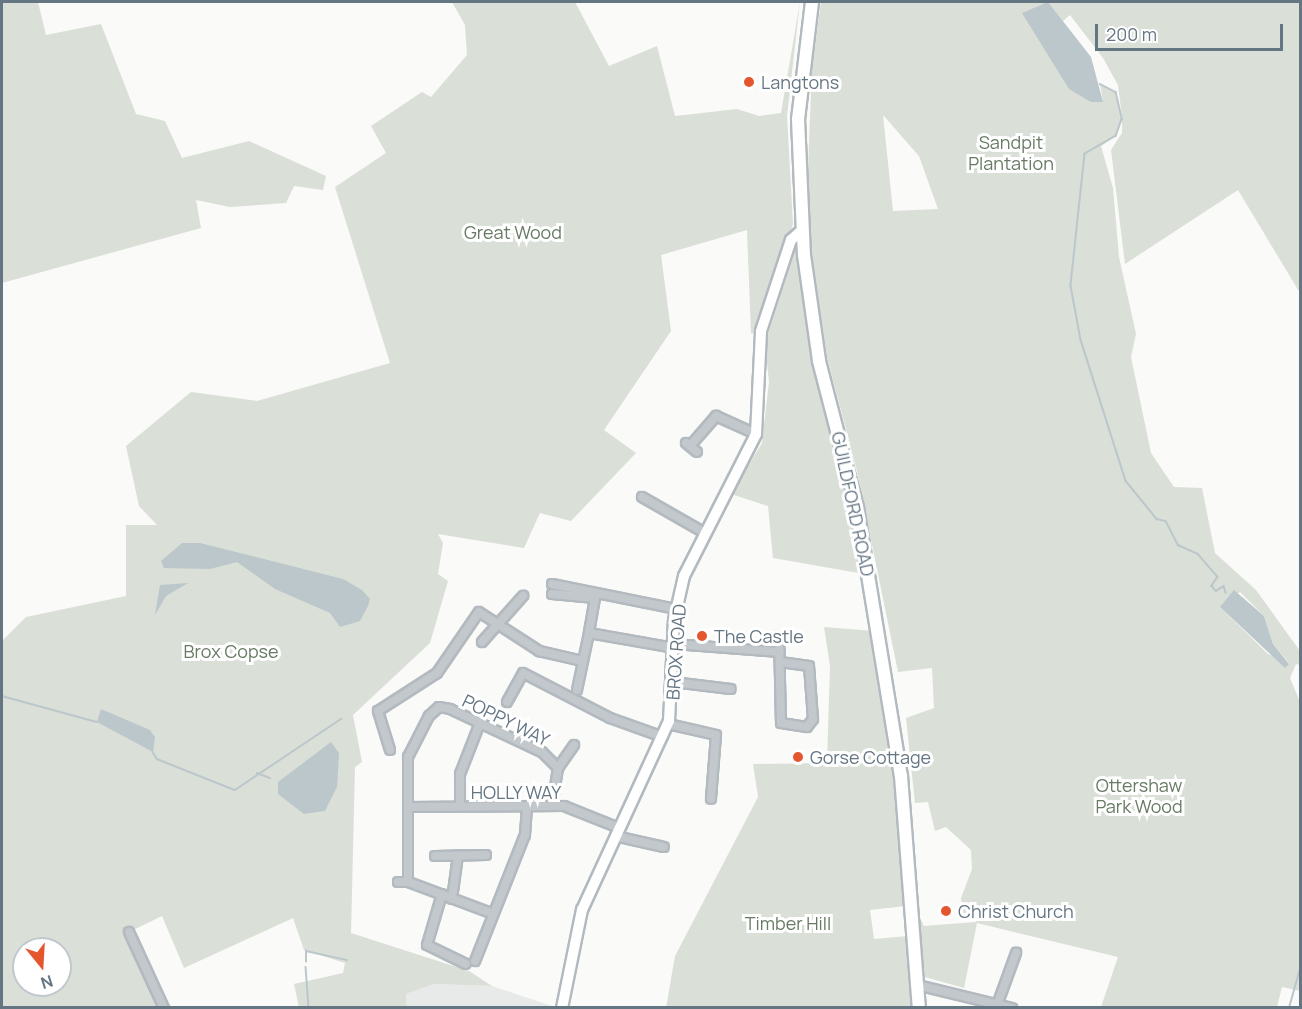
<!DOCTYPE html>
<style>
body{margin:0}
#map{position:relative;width:1302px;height:1009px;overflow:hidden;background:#fafaf8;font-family:Manrope,sans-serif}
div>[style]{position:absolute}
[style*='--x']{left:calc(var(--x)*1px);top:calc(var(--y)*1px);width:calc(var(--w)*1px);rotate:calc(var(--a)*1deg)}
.built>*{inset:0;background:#e8e9e9}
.green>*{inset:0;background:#dadfd7}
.water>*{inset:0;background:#bbc7cb}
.stream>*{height:1.5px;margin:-0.75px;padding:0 0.75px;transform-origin:0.75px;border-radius:0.75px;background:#bbc7cb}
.roads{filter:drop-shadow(2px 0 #b3babf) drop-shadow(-2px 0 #b3babf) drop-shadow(0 2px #b3babf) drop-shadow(0 -2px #b3babf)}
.street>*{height:8px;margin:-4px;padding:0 4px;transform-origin:4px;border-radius:4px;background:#c3c8cc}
.secondary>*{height:10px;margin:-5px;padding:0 5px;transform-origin:5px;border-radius:5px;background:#fff}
.primary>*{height:12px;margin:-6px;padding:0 6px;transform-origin:6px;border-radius:6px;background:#fff}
.dots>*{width:16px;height:16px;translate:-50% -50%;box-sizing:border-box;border:3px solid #fff;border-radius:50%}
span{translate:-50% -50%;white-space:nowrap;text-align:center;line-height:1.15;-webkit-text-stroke:6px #fff;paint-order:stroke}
.poi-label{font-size:18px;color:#657683}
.left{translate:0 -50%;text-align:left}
.park-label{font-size:18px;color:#687a64}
.street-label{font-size:18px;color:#657683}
.frame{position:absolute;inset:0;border:3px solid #657683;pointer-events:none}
.north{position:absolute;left:12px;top:937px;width:60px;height:60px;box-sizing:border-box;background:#fff;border:2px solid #c1c8cd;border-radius:50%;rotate:162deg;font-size:16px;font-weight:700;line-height:24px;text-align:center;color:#657683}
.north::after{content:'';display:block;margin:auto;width:21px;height:27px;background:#e4572e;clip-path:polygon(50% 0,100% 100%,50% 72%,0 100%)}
.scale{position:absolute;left:1095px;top:24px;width:188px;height:27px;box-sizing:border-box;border:3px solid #657683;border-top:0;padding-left:8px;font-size:18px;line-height:21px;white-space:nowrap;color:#657683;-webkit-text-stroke:4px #fff;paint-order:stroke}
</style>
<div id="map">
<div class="built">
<i style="clip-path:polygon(434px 984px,492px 986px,555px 1007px,407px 1007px,406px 994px)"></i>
</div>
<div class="green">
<i style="clip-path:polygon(2px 2px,38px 2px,46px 35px,101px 24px,136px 114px,165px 121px,182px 158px,249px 141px,326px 176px,323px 190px,294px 186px,286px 203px,230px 207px,196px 200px,201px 228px,2px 283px)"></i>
<i style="clip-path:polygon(evenodd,452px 2px,575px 2px,609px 66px,657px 46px,675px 116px,737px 109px,759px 116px,781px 113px,800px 2px,787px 116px,793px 224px,756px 334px,751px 333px,747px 230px,661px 255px,671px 331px,604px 430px,636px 453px,571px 521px,540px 513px,524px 548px,438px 534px,443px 543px,438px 574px,448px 581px,430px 643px,353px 715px,362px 762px,355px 767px,351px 933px,469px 971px,492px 986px,434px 984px,406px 994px,407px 1007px,299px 1007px,294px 984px,343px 973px,345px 963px,304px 950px,293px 918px,184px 968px,162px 916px,129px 932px,160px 1007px,2px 1008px,2px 641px,26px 617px,126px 596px,126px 525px,157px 525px,139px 506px,126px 446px,191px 392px,257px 401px,390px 363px,335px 187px,386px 153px,371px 126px,422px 92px,431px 97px,467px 55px,465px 25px,452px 2px,24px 949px,60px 949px,60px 985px,24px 985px,24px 949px)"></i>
<i style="clip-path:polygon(evenodd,821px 2px,1300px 2px,1300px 293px,1238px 190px,1125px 264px,1111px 150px,1122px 133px,1122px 121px,1116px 136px,1101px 146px,1113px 188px,1119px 257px,1136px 334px,1131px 357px,1151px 453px,1174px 487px,1202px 488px,1215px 553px,1256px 590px,1300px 651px,1300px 665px,1296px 664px,1290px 678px,1300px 702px,1300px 991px,1282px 987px,1277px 1007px,1101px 1007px,1118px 957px,977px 923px,964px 988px,925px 977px,918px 914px,924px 926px,976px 922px,977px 913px,963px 913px,961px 898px,972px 869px,971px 850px,946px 827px,935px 831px,928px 802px,915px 803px,906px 718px,934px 708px,932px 668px,898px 672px,857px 471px,827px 357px,806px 217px,812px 69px,821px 2px,1048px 2px,1063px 21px,1070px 15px,1103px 58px,1118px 85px,1122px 117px,1116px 92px,1100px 84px,1103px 101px,1048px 2px,821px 2px,883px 115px,919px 156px,938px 209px,893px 211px,883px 115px,821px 2px,1240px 592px,1264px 616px,1273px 644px,1289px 663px,1268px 654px,1220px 607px,1240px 592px)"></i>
<i style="clip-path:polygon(796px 248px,813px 362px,864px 574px,773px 558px,768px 506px,731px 494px,762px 443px,769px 382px,765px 344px)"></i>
<i style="clip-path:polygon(824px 627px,874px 631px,899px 790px,906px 906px,870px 910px,874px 939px,908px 936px,914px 1007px,666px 1008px,675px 956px,758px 797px,753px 764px,827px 763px,830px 666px)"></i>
</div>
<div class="water">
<i style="clip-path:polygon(1048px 2px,1091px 57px,1103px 102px,1091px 102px,1069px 89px,1022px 13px)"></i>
<i style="clip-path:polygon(182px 543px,200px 543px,343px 579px,362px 590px,370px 599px,368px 606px,360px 621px,340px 627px,330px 613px,275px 589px,237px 562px,210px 569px,164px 568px,161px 561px)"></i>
<i style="clip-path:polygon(188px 583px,166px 596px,155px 615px,160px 585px)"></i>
<i style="clip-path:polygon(1234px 590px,1264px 616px,1273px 644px,1289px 664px,1285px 668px,1220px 607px)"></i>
<i style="clip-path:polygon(101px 709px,150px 730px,155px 737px,153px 752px,97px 722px)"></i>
<i style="clip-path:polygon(331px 742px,339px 753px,337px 787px,325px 811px,304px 814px,278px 794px,278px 782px)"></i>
</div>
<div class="stream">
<i style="--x:1100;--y:84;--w:18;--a:27"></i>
<i style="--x:1116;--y:92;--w:28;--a:77"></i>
<i style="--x:1122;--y:119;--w:18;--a:109"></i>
<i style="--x:1116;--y:136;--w:36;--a:150"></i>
<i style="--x:1085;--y:154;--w:133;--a:96.1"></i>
<i style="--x:1071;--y:286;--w:55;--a:79.5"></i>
<i style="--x:1081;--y:340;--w:148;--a:72.3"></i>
<i style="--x:1126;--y:481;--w:49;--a:50.8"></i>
<i style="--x:1157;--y:519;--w:9;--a:13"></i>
<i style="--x:1166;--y:521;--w:27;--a:63"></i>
<i style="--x:1178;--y:545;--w:22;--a:24"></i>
<i style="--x:1198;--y:554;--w:30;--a:49"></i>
<i style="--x:1218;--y:577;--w:11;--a:124"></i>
<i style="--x:1212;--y:586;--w:6;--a:51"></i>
<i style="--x:1216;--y:591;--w:9;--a:-32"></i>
<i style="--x:1224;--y:586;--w:7;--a:74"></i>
<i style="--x:2;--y:696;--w:98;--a:15.3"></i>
<i style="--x:153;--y:752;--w:8;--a:60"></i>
<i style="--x:157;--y:759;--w:84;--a:21.7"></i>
<i style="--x:235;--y:790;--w:128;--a:-33.8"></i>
<i style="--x:257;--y:773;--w:14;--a:21"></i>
<i style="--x:306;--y:962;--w:11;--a:-90"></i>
<i style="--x:306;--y:951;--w:42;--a:12.4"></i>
<i style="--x:306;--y:967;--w:41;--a:85.8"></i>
<i style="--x:1289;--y:1008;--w:41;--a:-74.2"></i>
</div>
<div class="roads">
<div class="street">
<i style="--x:686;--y:443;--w:14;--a:39"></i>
<i style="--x:690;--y:446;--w:40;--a:-49"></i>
<i style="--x:716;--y:416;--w:44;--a:24.2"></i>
<i style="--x:642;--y:497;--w:70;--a:29.8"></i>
<i style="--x:552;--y:584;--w:126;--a:11.4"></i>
<i style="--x:552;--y:594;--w:43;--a:5.3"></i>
<i style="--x:595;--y:598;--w:36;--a:100"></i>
<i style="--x:779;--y:636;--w:87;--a:88.7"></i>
<i style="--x:781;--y:723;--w:26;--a:9"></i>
<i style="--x:807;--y:727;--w:10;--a:-53"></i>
<i style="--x:813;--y:719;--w:53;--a:-94.3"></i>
<i style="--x:809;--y:666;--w:29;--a:-172"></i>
<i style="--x:482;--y:642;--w:62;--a:-48.3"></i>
<i style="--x:674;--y:644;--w:106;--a:4.3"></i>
<i style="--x:673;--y:682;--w:58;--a:6.9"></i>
<i style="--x:577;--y:690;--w:58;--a:-78.1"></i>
<i style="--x:589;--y:633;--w:86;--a:10"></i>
<i style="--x:507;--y:702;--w:33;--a:-61"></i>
<i style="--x:523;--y:673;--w:98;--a:27.3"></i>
<i style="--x:610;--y:718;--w:56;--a:19.7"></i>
<i style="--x:668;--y:724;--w:49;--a:12.9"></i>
<i style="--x:716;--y:735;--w:64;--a:94.5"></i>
<i style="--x:390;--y:750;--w:41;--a:-107.1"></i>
<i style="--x:378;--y:711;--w:70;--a:-32.8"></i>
<i style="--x:437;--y:673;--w:74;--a:-55.5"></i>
<i style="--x:479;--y:612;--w:72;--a:33"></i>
<i style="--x:539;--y:651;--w:44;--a:13.1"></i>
<i style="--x:558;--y:768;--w:28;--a:-55"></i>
<i style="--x:460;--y:806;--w:32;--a:-90"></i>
<i style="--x:460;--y:774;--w:55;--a:-68.6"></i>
<i style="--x:408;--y:807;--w:156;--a:-0.4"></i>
<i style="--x:564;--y:806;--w:59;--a:21.8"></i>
<i style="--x:615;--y:836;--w:50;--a:12.7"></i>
<i style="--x:435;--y:856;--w:51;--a:-1.1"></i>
<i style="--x:398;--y:882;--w:10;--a:0"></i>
<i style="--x:442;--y:894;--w:53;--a:106.4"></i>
<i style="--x:427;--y:945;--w:43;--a:26"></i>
<i style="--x:452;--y:899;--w:44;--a:-82.2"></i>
<i style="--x:491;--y:913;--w:89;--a:-159.5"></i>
<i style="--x:408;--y:882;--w:125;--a:-90"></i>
<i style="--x:408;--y:757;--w:46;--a:-62.9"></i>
<i style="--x:429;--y:716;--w:13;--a:-42"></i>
<i style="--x:439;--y:707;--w:11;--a:10"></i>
<i style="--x:450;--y:709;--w:102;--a:25.1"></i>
<i style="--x:542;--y:752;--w:23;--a:45"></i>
<i style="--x:558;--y:768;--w:38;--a:99"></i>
<i style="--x:129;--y:932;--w:84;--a:65.3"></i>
<i style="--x:475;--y:961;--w:136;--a:-68.4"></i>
<i style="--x:525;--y:835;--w:29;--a:-86"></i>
<i style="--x:917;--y:985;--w:98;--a:13.6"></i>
<i style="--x:996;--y:1008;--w:59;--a:-70"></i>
</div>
<div class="secondary">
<i style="--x:562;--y:1008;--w:100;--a:-78.5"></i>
<i style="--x:582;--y:910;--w:208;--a:-65.3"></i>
<i style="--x:669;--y:721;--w:101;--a:-87.2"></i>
<i style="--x:674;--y:620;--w:45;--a:-77.2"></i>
<i style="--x:684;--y:576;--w:159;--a:-63.1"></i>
<i style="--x:756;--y:434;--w:103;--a:-87.2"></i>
<i style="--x:761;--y:331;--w:96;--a:-71.8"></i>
<i style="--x:791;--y:240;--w:13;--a:-42"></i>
</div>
<div class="primary">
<i style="--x:812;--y:2;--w:118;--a:96.8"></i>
<i style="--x:798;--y:119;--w:136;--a:87.5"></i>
<i style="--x:804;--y:255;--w:107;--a:81.9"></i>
<i style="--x:819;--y:361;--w:152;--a:75.5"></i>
<i style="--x:857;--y:508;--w:272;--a:80.7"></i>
<i style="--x:901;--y:776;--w:233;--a:85.6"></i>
</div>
</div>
<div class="dots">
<i style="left:749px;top:82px;background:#e4572e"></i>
<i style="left:702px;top:636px;background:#e4572e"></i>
<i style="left:798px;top:757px;background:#e4572e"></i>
<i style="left:946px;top:911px;background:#e4572e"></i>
</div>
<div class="poi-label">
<span class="left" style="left:761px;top:82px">Langtons</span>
<span class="left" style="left:714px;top:636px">The Castle</span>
<span class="left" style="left:810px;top:757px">Gorse Cottage</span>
<span class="left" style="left:958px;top:911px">Christ Church</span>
</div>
<div class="park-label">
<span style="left:1011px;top:153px">Sandpit<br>Plantation</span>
<span style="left:513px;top:232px">Great Wood</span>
<span style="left:231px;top:651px">Brox Copse</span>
<span style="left:1139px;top:796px">Ottershaw<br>Park Wood</span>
<span style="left:788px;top:923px">Timber Hill</span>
</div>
<div class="street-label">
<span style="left:853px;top:504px;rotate:78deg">GUILDFORD ROAD</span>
<span style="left:676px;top:652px;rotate:-86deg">BROX ROAD</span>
<span style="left:506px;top:720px;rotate:26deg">POPPY WAY</span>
<span style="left:516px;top:792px">HOLLY WAY</span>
</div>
<div class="frame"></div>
<div class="north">N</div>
<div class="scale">200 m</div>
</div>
